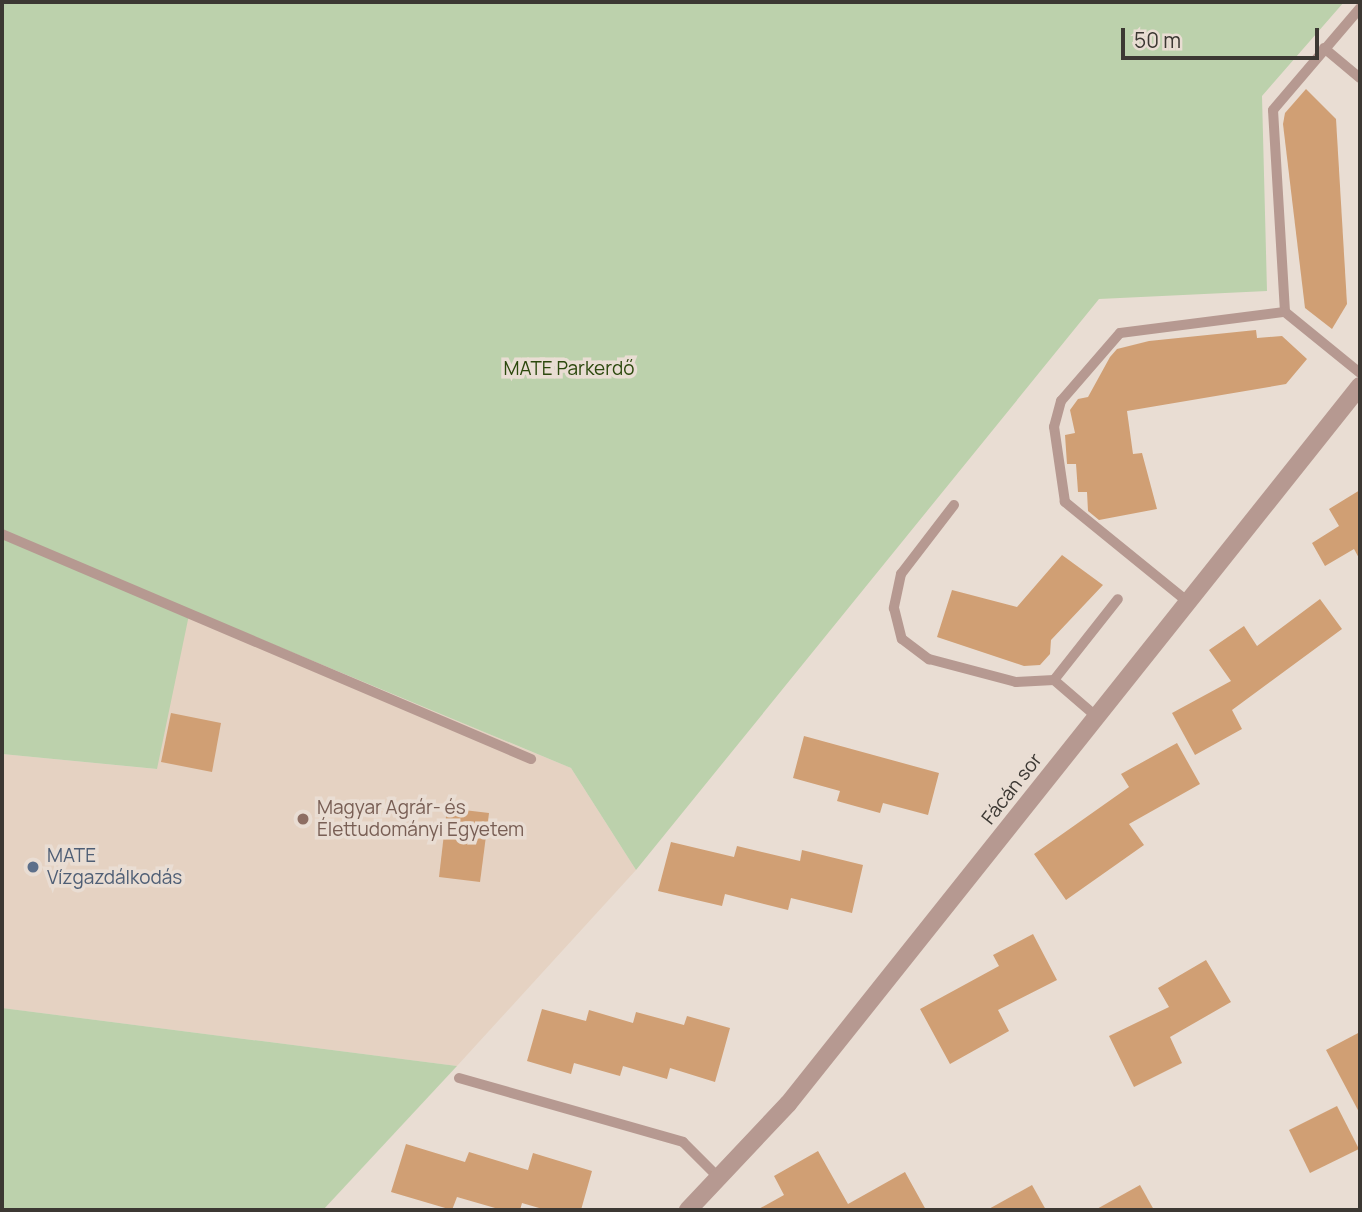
<!DOCTYPE html>
<meta charset="utf-8">
<style>
body{margin:0}
#map{position:relative;width:1362px;height:1212px;overflow:hidden;background:#e9ddd3;font-family:Manrope,sans-serif}
div>[style]{position:absolute}
[style*='--x']{left:calc(var(--x)*1px);top:calc(var(--y)*1px);width:calc(var(--w)*1px);rotate:calc(var(--a)*1deg)}
.education>*{inset:0;background:#e5d2c2}
.green>*{inset:0;background:#bcd1ac}
.building>*{inset:0;background:#d09f74}
.service>*{height:10px;margin:-5px;padding:0 5px;transform-origin:5px;border-radius:5px;background:#b69991}
.minor>*{height:18px;margin:-9px;padding:0 9px;transform-origin:9px;border-radius:9px;background:#b69991}
.dots>*{width:19px;height:19px;translate:-50% -50%;box-sizing:border-box;border:4px solid #e9ddd3;border-radius:50%}
span{translate:-50% -50%;white-space:nowrap;text-align:center;line-height:1.15;-webkit-text-stroke:7px #e9ddd3;paint-order:stroke}
.park-label{font-size:19px;color:#2c480d}
.street-label{font-size:19px;color:#3c3833}
.education-label{font-size:19px;color:#785e54}
.left{translate:0 -50%;text-align:left}
.service-label{font-size:19px;color:#4e5e75}
.frame{position:absolute;inset:0;border:4px solid #3c3833;pointer-events:none}
.scale{position:absolute;left:1121px;top:28px;width:198px;height:32px;box-sizing:border-box;border:4px solid #3c3833;border-top:0;padding-left:9px;font-size:21px;line-height:24px;white-space:nowrap;color:#3c3833;-webkit-text-stroke:5px #e9ddd3;paint-order:stroke}
</style>
<div id="map">
<div class="education">
<i style="clip-path:polygon(189px 610px,571px 768px,636px 870px,457px 1066px,2px 1008px,2px 754px,156px 769px)"></i>
</div>
<div class="green">
<i style="clip-path:polygon(2px 2px,1344px 2px,1262px 96px,1267px 291px,1099px 299px,636px 870px,571px 768px,190px 610px,157px 769px,2px 754px)"></i>
<i style="clip-path:polygon(2px 1008px,457px 1066px,323px 1210px,2px 1210px)"></i>
</div>
<div class="building">
<i style="clip-path:polygon(1306px 89px,1336px 119px,1347px 304px,1332px 329px,1305px 308px,1283px 124px,1285px 113px)"></i>
<i style="clip-path:polygon(1256px 330px,1257px 338px,1282px 336px,1307px 359px,1286px 384px,1127px 411px,1133px 454px,1142px 453px,1157px 509px,1099px 520px,1088px 511px,1087px 492px,1078px 492px,1076px 464px,1067px 464px,1065px 435px,1075px 433px,1070px 410px,1078px 399px,1088px 397px,1110px 357px,1117px 349px,1149px 341px)"></i>
<i style="clip-path:polygon(1360px 490px,1360px 560px,1354px 549px,1325px 566px,1312px 543px,1339px 526px,1329px 509px)"></i>
<i style="clip-path:polygon(1062px 555px,1103px 585px,1051px 640px,1050px 654px,1040px 665px,1024px 666px,937px 637px,952px 590px,1017px 607px)"></i>
<i style="clip-path:polygon(1320px 599px,1342px 629px,1232px 710px,1242px 729px,1195px 755px,1172px 713px,1231px 681px,1209px 650px,1244px 626px,1257px 646px)"></i>
<i style="clip-path:polygon(171px 713px,221px 723px,212px 772px,161px 762px)"></i>
<i style="clip-path:polygon(804px 736px,939px 773px,928px 815px,883px 803px,880px 813px,837px 801px,840px 791px,793px 778px)"></i>
<i style="clip-path:polygon(1177px 743px,1200px 784px,1129px 824px,1144px 845px,1066px 900px,1034px 854px,1129px 787px,1121px 774px)"></i>
<i style="clip-path:polygon(447px 808px,489px 813px,480px 882px,439px 877px)"></i>
<i style="clip-path:polygon(671px 842px,734px 857px,737px 846px,800px 861px,802px 850px,863px 865px,852px 913px,791px 898px,788px 910px,725px 894px,722px 906px,658px 891px)"></i>
<i style="clip-path:polygon(1033px 934px,1057px 980px,998px 1010px,1009px 1031px,950px 1064px,920px 1009px,999px 966px,993px 955px)"></i>
<i style="clip-path:polygon(1206px 960px,1231px 1002px,1170px 1037px,1182px 1063px,1134px 1087px,1109px 1036px,1169px 1007px,1158px 988px)"></i>
<i style="clip-path:polygon(542px 1009px,586px 1021px,589px 1010px,633px 1023px,636px 1012px,684px 1025px,687px 1016px,730px 1028px,715px 1082px,670px 1068px,667px 1079px,623px 1066px,620px 1076px,574px 1063px,571px 1074px,527px 1061px)"></i>
<i style="clip-path:polygon(1360px 1032px,1360px 1114px,1326px 1050px)"></i>
<i style="clip-path:polygon(1337px 1106px,1359px 1149px,1310px 1173px,1289px 1130px)"></i>
<i style="clip-path:polygon(406px 1144px,465px 1162px,469px 1152px,528px 1170px,533px 1153px,592px 1171px,581px 1210px,546px 1210px,522px 1203px,520px 1210px,502px 1210px,457px 1197px,452px 1210px,391px 1192px)"></i>
<i style="clip-path:polygon(818px 1151px,848px 1204px,905px 1172px,926px 1210px,757px 1210px,784px 1195px,774px 1176px)"></i>
<i style="clip-path:polygon(1032px 1185px,1046px 1210px,987px 1210px)"></i>
<i style="clip-path:polygon(1140px 1185px,1154px 1210px,1095px 1210px)"></i>
</div>
<div class="service">
<i style="--x:1324;--y:48;--w:47;--a:39.8"></i>
<i style="--x:1285;--y:312;--w:202;--a:-93.4"></i>
<i style="--x:1273;--y:110;--w:134;--a:-49.5"></i>
<i style="--x:954;--y:505;--w:87;--a:127.5"></i>
<i style="--x:901;--y:574;--w:35;--a:102"></i>
<i style="--x:894;--y:608;--w:32;--a:76"></i>
<i style="--x:902;--y:639;--w:34;--a:37"></i>
<i style="--x:929;--y:659;--w:90;--a:14.8"></i>
<i style="--x:1016;--y:682;--w:38;--a:-3"></i>
<i style="--x:1054;--y:680;--w:57;--a:40.7"></i>
<i style="--x:2;--y:534;--w:575;--a:23.04"></i>
<i style="--x:1188;--y:602;--w:159;--a:-140.9"></i>
<i style="--x:1065;--y:502;--w:76;--a:-98.3"></i>
<i style="--x:1054;--y:427;--w:27;--a:-75"></i>
<i style="--x:1061;--y:401;--w:90;--a:-49.1"></i>
<i style="--x:1120;--y:333;--w:166;--a:-7.3"></i>
<i style="--x:1285;--y:312;--w:97;--a:39.1"></i>
<i style="--x:1054;--y:680;--w:103;--a:-51.7"></i>
<i style="--x:459;--y:1078;--w:233;--a:15.9"></i>
<i style="--x:683;--y:1142;--w:52;--a:45"></i>
</div>
<div class="minor">
<i style="--x:688;--y:1210;--w:146;--a:-46.7"></i>
<i style="--x:788;--y:1104;--w:918;--a:-51.46"></i>
</div>
<div class="dots">
<i style="left:303px;top:819px;background:#8d6e63"></i>
<i style="left:33px;top:867px;background:#5c6f8a"></i>
</div>
<div class="park-label">
<span style="left:569px;top:369px">MATE Parkerdő</span>
</div>
<div class="street-label">
<span style="left:1012px;top:789px;rotate:-52deg">Fácán sor</span>
</div>
<div class="education-label">
<span class="left" style="left:317px;top:819px">Magyar Agrár- és<br>Élettudományi Egyetem</span>
</div>
<div class="service-label">
<span class="left" style="left:47px;top:867px">MATE<br>Vízgazdálkodás</span>
</div>
<div class="frame"></div>
<div class="scale">50 m</div>
</div>
